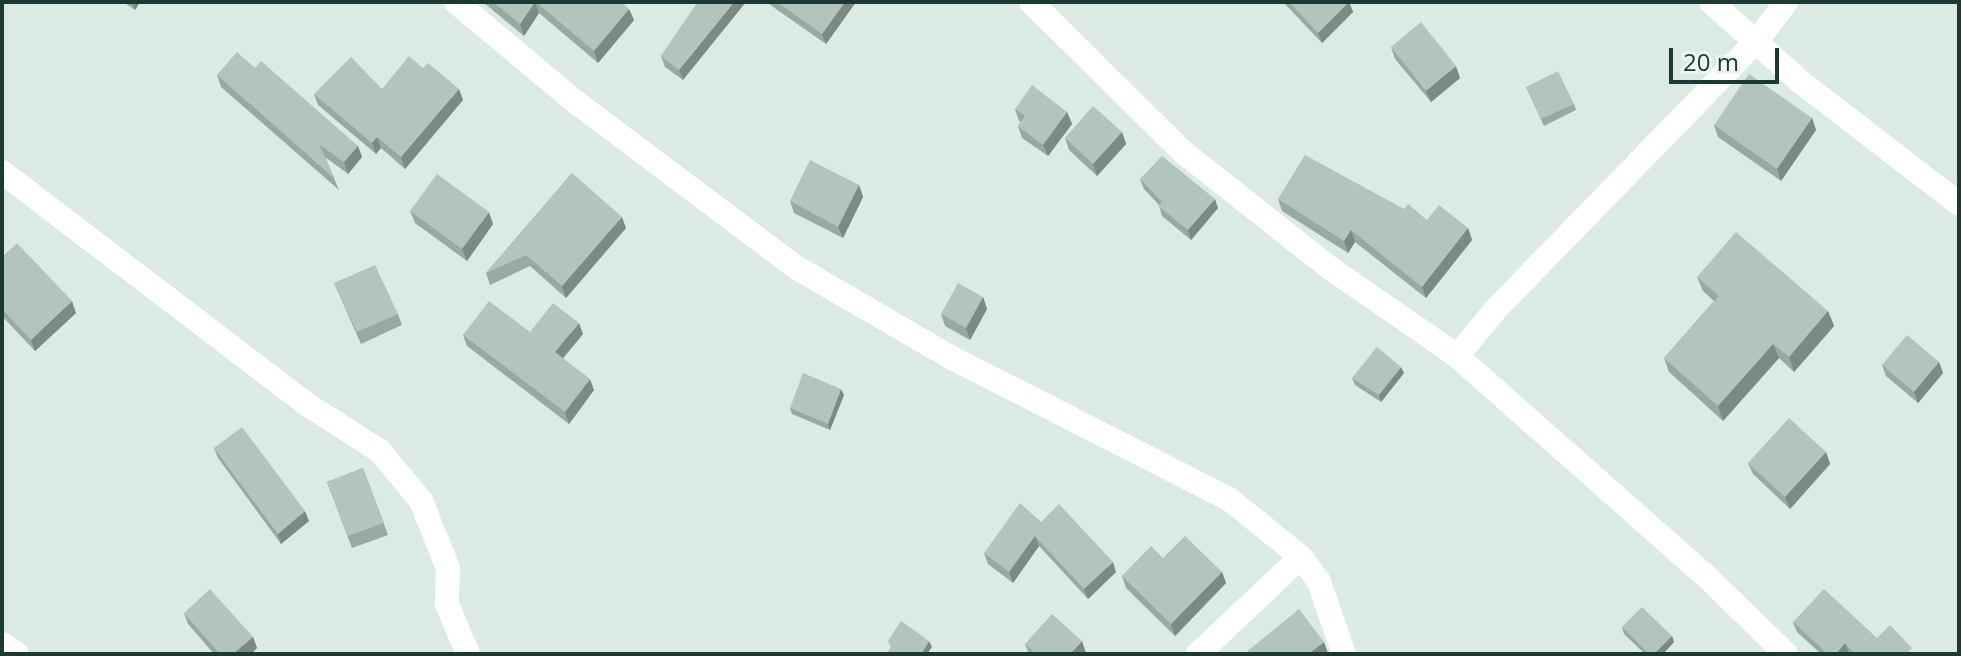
<!DOCTYPE html>
<style>
body{margin:0}
#map{position:relative;width:1961px;height:656px;overflow:hidden;background:#dceae4;font-family:"Open Sans",sans-serif}
div>[style]{position:absolute}
[style*='--x']{left:calc(var(--x)*1px);top:calc(var(--y)*1px);width:calc(var(--w)*1px);rotate:calc(var(--a)*1deg)}
.minor>*{height:24px;margin:-12px;padding:0 12px;transform-origin:12px;border-radius:12px;background:#fff}
.wall>*{inset:0;background:#98a9a3}
.shaded-wall>*{inset:0;background:#7c8a84}
.building>*{inset:0;background:#b1c5bd}
span{translate:-50% -50%;white-space:nowrap;text-align:center;line-height:1.15;-webkit-text-stroke:8px #ecf7f1;paint-order:stroke}
.frame{position:absolute;inset:0;border:4px solid #1c3a33;pointer-events:none}
.scale{position:absolute;left:1669px;top:48px;width:110px;height:36px;box-sizing:border-box;border:4px solid #1c3a33;border-top:0;padding-left:10px;font-size:24px;line-height:28px;white-space:nowrap;color:#1c3a33;-webkit-text-stroke:6px #ecf7f1;paint-order:stroke}
</style>
<div id="map">
<div class="minor">
<i style="--x:456;--y:2;--w:158;--a:39.9"></i>
<i style="--x:577;--y:103;--w:275;--a:36.9"></i>
<i style="--x:797;--y:268;--w:181;--a:30.1"></i>
<i style="--x:954;--y:359;--w:309;--a:27"></i>
<i style="--x:1229;--y:499;--w:92;--a:38.9"></i>
<i style="--x:1301;--y:557;--w:31;--a:54"></i>
<i style="--x:1319;--y:582;--w:76;--a:70.9"></i>
<i style="--x:1031;--y:2;--w:214;--a:44.6"></i>
<i style="--x:1183;--y:152;--w:187;--a:38.3"></i>
<i style="--x:1330;--y:268;--w:155;--a:34.7"></i>
<i style="--x:1457;--y:356;--w:337;--a:41.5"></i>
<i style="--x:1709;--y:579;--w:107;--a:44.2"></i>
<i style="--x:1711;--y:2;--w:122;--a:41.7"></i>
<i style="--x:1802;--y:83;--w:198;--a:37.6"></i>
<i style="--x:2;--y:172;--w:388;--a:37.3"></i>
<i style="--x:311;--y:407;--w:82;--a:32.5"></i>
<i style="--x:380;--y:451;--w:65;--a:50.6"></i>
<i style="--x:421;--y:501;--w:72;--a:68.1"></i>
<i style="--x:448;--y:568;--w:36;--a:92"></i>
<i style="--x:447;--y:604;--w:54;--a:67.2"></i>
<i style="--x:1457;--y:356;--w:61;--a:-50.3"></i>
<i style="--x:1496;--y:309;--w:373;--a:-45.8"></i>
<i style="--x:1756;--y:42;--w:50;--a:-53.1"></i>
<i style="--x:2;--y:644;--w:18;--a:34"></i>
<i style="--x:1198;--y:654;--w:141;--a:-43.3"></i>
</div>
<div class="wall">
<i style="clip-path:polygon(123px 2px,140px 2px,135px 10px)"></i>
<i style="clip-path:polygon(483px 2px,621px 2px,634px 20px,598px 63px,539px 13px,524px 36px)"></i>
<i style="clip-path:polygon(698px 2px,683px 80px,665px 67px,661px 56px)"></i>
<i style="clip-path:polygon(766px 2px,856px 2px,826px 44px)"></i>
<i style="clip-path:polygon(1283px 2px,1349px 2px,1353px 12px,1322px 43px)"></i>
<i style="clip-path:polygon(1391px 47px,1460px 78px,1431px 102px,1395px 59px)"></i>
<i style="clip-path:polygon(255px 68px,358px 146px,362px 157px,348px 174px,325px 157px,339px 190px,221px 87px,217px 75px)"></i>
<i style="clip-path:polygon(1526px 87px,1574px 104px,1576px 110px,1544px 126px)"></i>
<i style="clip-path:polygon(382px 89px,463px 100px,405px 169px,381px 148px,376px 154px,318px 105px,314px 94px)"></i>
<i style="clip-path:polygon(1015px 109px,1067px 112px,1072px 124px,1048px 156px,1022px 138px,1018px 126px,1021px 122px,1019px 121px)"></i>
<i style="clip-path:polygon(1812px 118px,1816px 130px,1781px 181px,1718px 137px,1714px 125px)"></i>
<i style="clip-path:polygon(1122px 132px,1126px 144px,1097px 176px,1069px 150px,1065px 138px)"></i>
<i style="clip-path:polygon(572px 173px,626px 228px,566px 298px,530px 266px,490px 285px,486px 273px)"></i>
<i style="clip-path:polygon(1140px 179px,1218px 208px,1191px 240px,1162px 216px,1159px 205px,1144px 189px)"></i>
<i style="clip-path:polygon(859px 185px,863px 197px,843px 238px,794px 213px,790px 201px)"></i>
<i style="clip-path:polygon(1278px 199px,1404px 209px,1427px 220px,1468px 228px,1472px 240px,1426px 298px,1355px 242px,1348px 253px,1282px 211px)"></i>
<i style="clip-path:polygon(410px 211px,493px 224px,467px 261px,415px 223px)"></i>
<i style="clip-path:polygon(2px 257px,76px 313px,35px 351px,2px 316px)"></i>
<i style="clip-path:polygon(1697px 277px,1828px 311px,1834px 326px,1794px 372px,1779px 358px,1723px 421px,1669px 372px,1664px 358px,1714px 301px,1703px 291px)"></i>
<i style="clip-path:polygon(334px 283px,398px 314px,402px 325px,361px 344px)"></i>
<i style="clip-path:polygon(983px 297px,987px 309px,970px 340px,945px 326px,941px 314px)"></i>
<i style="clip-path:polygon(530px 332px,583px 334px,563px 358px,594px 390px,569px 424px,467px 346px,463px 335px)"></i>
<i style="clip-path:polygon(1939px 362px,1943px 373px,1918px 403px,1886px 376px,1882px 365px)"></i>
<i style="clip-path:polygon(1404px 373px,1381px 402px,1355px 385px,1352px 378px)"></i>
<i style="clip-path:polygon(844px 395px,830px 430px,792px 414px,790px 408px)"></i>
<i style="clip-path:polygon(214px 448px,309px 521px,281px 544px,218px 458px)"></i>
<i style="clip-path:polygon(1826px 452px,1830px 464px,1790px 509px,1753px 474px,1748px 463px)"></i>
<i style="clip-path:polygon(363px 468px,388px 535px,352px 548px,327px 482px)"></i>
<i style="clip-path:polygon(1041px 522px,1116px 572px,1088px 599px,1039px 546px,1013px 583px,988px 564px,984px 553px)"></i>
<i style="clip-path:polygon(1163px 558px,1222px 572px,1226px 583px,1175px 636px,1126px 588px,1122px 576px)"></i>
<i style="clip-path:polygon(184px 613px,253px 637px,257px 648px,251px 654px,214px 654px,188px 624px)"></i>
<i style="clip-path:polygon(1793px 622px,1877px 638px,1914px 654px,1821px 654px,1797px 632px)"></i>
<i style="clip-path:polygon(1622px 627px,1672px 636px,1674px 642px,1663px 654px,1645px 654px,1624px 634px)"></i>
<i style="clip-path:polygon(1025px 644px,1086px 653px,1085px 654px,1029px 654px)"></i>
</div>
<div class="shaded-wall">
<i style="clip-path:polygon(134px 2px,140px 2px,135px 10px,132px 3px)"></i>
<i style="clip-path:polygon(535px 2px,539px 13px,524px 36px,520px 24px)"></i>
<i style="clip-path:polygon(734px 2px,746px 2px,683px 80px,679px 70px)"></i>
<i style="clip-path:polygon(845px 2px,856px 2px,826px 44px,822px 34px)"></i>
<i style="clip-path:polygon(1349px 2px,1353px 12px,1322px 43px,1318px 33px)"></i>
<i style="clip-path:polygon(629px 9px,634px 20px,598px 63px,594px 51px)"></i>
<i style="clip-path:polygon(1456px 66px,1460px 78px,1431px 102px,1426px 91px)"></i>
<i style="clip-path:polygon(459px 89px,463px 100px,405px 169px,401px 157px)"></i>
<i style="clip-path:polygon(1067px 112px,1072px 124px,1048px 156px,1043px 145px)"></i>
<i style="clip-path:polygon(1812px 118px,1816px 130px,1781px 181px,1777px 169px)"></i>
<i style="clip-path:polygon(1122px 132px,1126px 144px,1097px 176px,1093px 164px)"></i>
<i style="clip-path:polygon(377px 137px,381px 148px,376px 154px,372px 143px)"></i>
<i style="clip-path:polygon(358px 146px,362px 157px,348px 174px,344px 162px)"></i>
<i style="clip-path:polygon(859px 185px,863px 197px,843px 238px,838px 227px)"></i>
<i style="clip-path:polygon(1215px 199px,1218px 208px,1191px 240px,1188px 230px)"></i>
<i style="clip-path:polygon(489px 212px,493px 224px,467px 261px,462px 249px)"></i>
<i style="clip-path:polygon(622px 217px,626px 228px,566px 298px,562px 286px)"></i>
<i style="clip-path:polygon(1468px 228px,1472px 240px,1426px 298px,1422px 287px)"></i>
<i style="clip-path:polygon(1351px 230px,1355px 242px,1348px 253px,1344px 241px)"></i>
<i style="clip-path:polygon(983px 297px,987px 309px,970px 340px,966px 328px)"></i>
<i style="clip-path:polygon(72px 301px,76px 313px,35px 351px,31px 340px)"></i>
<i style="clip-path:polygon(1828px 311px,1834px 326px,1794px 372px,1789px 357px)"></i>
<i style="clip-path:polygon(579px 323px,583px 334px,559px 363px,555px 352px)"></i>
<i style="clip-path:polygon(1773px 344px,1779px 358px,1723px 421px,1718px 406px)"></i>
<i style="clip-path:polygon(1939px 362px,1943px 373px,1918px 403px,1914px 392px)"></i>
<i style="clip-path:polygon(1401px 367px,1404px 373px,1381px 402px,1379px 395px)"></i>
<i style="clip-path:polygon(590px 379px,594px 390px,569px 424px,565px 412px)"></i>
<i style="clip-path:polygon(841px 389px,844px 395px,830px 430px,828px 424px)"></i>
<i style="clip-path:polygon(1826px 452px,1830px 464px,1790px 509px,1785px 497px)"></i>
<i style="clip-path:polygon(305px 511px,309px 521px,281px 544px,278px 534px)"></i>
<i style="clip-path:polygon(1035px 536px,1039px 546px,1013px 583px,1009px 572px)"></i>
<i style="clip-path:polygon(1113px 562px,1116px 572px,1088px 599px,1084px 589px)"></i>
<i style="clip-path:polygon(1222px 572px,1226px 583px,1175px 636px,1171px 624px)"></i>
<i style="clip-path:polygon(1672px 636px,1674px 642px,1663px 654px,1654px 654px)"></i>
<i style="clip-path:polygon(253px 637px,257px 648px,251px 654px,233px 654px)"></i>
<i style="clip-path:polygon(929px 641px,932px 647px,927px 654px,921px 654px)"></i>
<i style="clip-path:polygon(1082px 641px,1086px 653px,1085px 654px,1070px 654px)"></i>
<i style="clip-path:polygon(1324px 642px,1328px 653px,1327px 654px,1308px 654px)"></i>
<i style="clip-path:polygon(1845px 643px,1849px 653px,1836px 654px)"></i>
</div>
<div class="building">
<i style="clip-path:polygon(493px 2px,535px 2px,520px 24px)"></i>
<i style="clip-path:polygon(536px 2px,621px 2px,629px 9px,594px 51px)"></i>
<i style="clip-path:polygon(698px 2px,734px 2px,679px 70px,661px 56px)"></i>
<i style="clip-path:polygon(777px 2px,845px 2px,822px 34px)"></i>
<i style="clip-path:polygon(1289px 2px,1349px 2px,1318px 33px)"></i>
<i style="clip-path:polygon(1421px 22px,1456px 66px,1426px 91px,1391px 47px)"></i>
<i style="clip-path:polygon(237px 52px,255px 68px,261px 61px,358px 146px,344px 162px,319px 144px,335px 179px,217px 75px)"></i>
<i style="clip-path:polygon(409px 56px,423px 68px,428px 63px,459px 89px,401px 157px,377px 137px,372px 143px,314px 94px,351px 57px,382px 89px)"></i>
<i style="clip-path:polygon(1558px 71px,1574px 104px,1541px 119px,1526px 87px)"></i>
<i style="clip-path:polygon(1749px 74px,1812px 118px,1777px 169px,1714px 125px)"></i>
<i style="clip-path:polygon(1032px 85px,1067px 112px,1043px 145px,1018px 126px,1025px 116px,1015px 109px)"></i>
<i style="clip-path:polygon(1093px 106px,1122px 132px,1093px 164px,1065px 138px)"></i>
<i style="clip-path:polygon(1305px 155px,1404px 209px,1408px 204px,1427px 220px,1439px 205px,1468px 228px,1422px 287px,1351px 230px,1344px 241px,1278px 199px)"></i>
<i style="clip-path:polygon(1162px 156px,1215px 199px,1188px 230px,1158px 206px,1162px 202px,1140px 179px)"></i>
<i style="clip-path:polygon(810px 160px,859px 185px,838px 227px,790px 201px)"></i>
<i style="clip-path:polygon(572px 173px,622px 217px,562px 286px,526px 255px,486px 273px)"></i>
<i style="clip-path:polygon(437px 174px,489px 212px,462px 249px,410px 211px)"></i>
<i style="clip-path:polygon(1736px 232px,1828px 311px,1789px 357px,1773px 344px,1718px 406px,1664px 358px,1719px 296px,1697px 277px)"></i>
<i style="clip-path:polygon(17px 243px,72px 301px,31px 340px,2px 309px,2px 257px)"></i>
<i style="clip-path:polygon(375px 265px,398px 314px,357px 332px,334px 283px)"></i>
<i style="clip-path:polygon(958px 283px,983px 297px,966px 328px,941px 314px)"></i>
<i style="clip-path:polygon(489px 301px,530px 332px,553px 303px,579px 323px,555px 352px,590px 379px,565px 412px,463px 335px)"></i>
<i style="clip-path:polygon(1907px 335px,1939px 362px,1914px 392px,1882px 365px)"></i>
<i style="clip-path:polygon(1377px 347px,1401px 367px,1379px 395px,1352px 378px)"></i>
<i style="clip-path:polygon(803px 373px,841px 389px,828px 424px,790px 408px)"></i>
<i style="clip-path:polygon(1789px 418px,1826px 452px,1785px 497px,1748px 463px)"></i>
<i style="clip-path:polygon(242px 427px,305px 511px,278px 534px,214px 448px)"></i>
<i style="clip-path:polygon(363px 468px,384px 523px,348px 536px,327px 482px)"></i>
<i style="clip-path:polygon(1020px 503px,1041px 522px,1059px 504px,1113px 562px,1084px 589px,1035px 536px,1009px 572px,984px 553px)"></i>
<i style="clip-path:polygon(1185px 536px,1222px 572px,1171px 624px,1122px 576px,1151px 546px,1163px 558px)"></i>
<i style="clip-path:polygon(210px 589px,253px 637px,233px 654px,220px 654px,184px 613px)"></i>
<i style="clip-path:polygon(1824px 589px,1877px 638px,1890px 625px,1912px 648px,1906px 654px,1855px 654px,1845px 643px,1836px 654px,1828px 654px,1793px 622px)"></i>
<i style="clip-path:polygon(1642px 607px,1672px 636px,1654px 654px,1649px 654px,1622px 627px)"></i>
<i style="clip-path:polygon(1299px 609px,1324px 642px,1308px 654px,1244px 654px)"></i>
<i style="clip-path:polygon(1052px 614px,1082px 641px,1070px 654px,1036px 654px,1025px 644px)"></i>
<i style="clip-path:polygon(901px 621px,929px 641px,921px 654px,886px 654px,891px 647px,888px 641px)"></i>
</div>
<div class="frame"></div>
<div class="scale">20 m</div>
</div>
